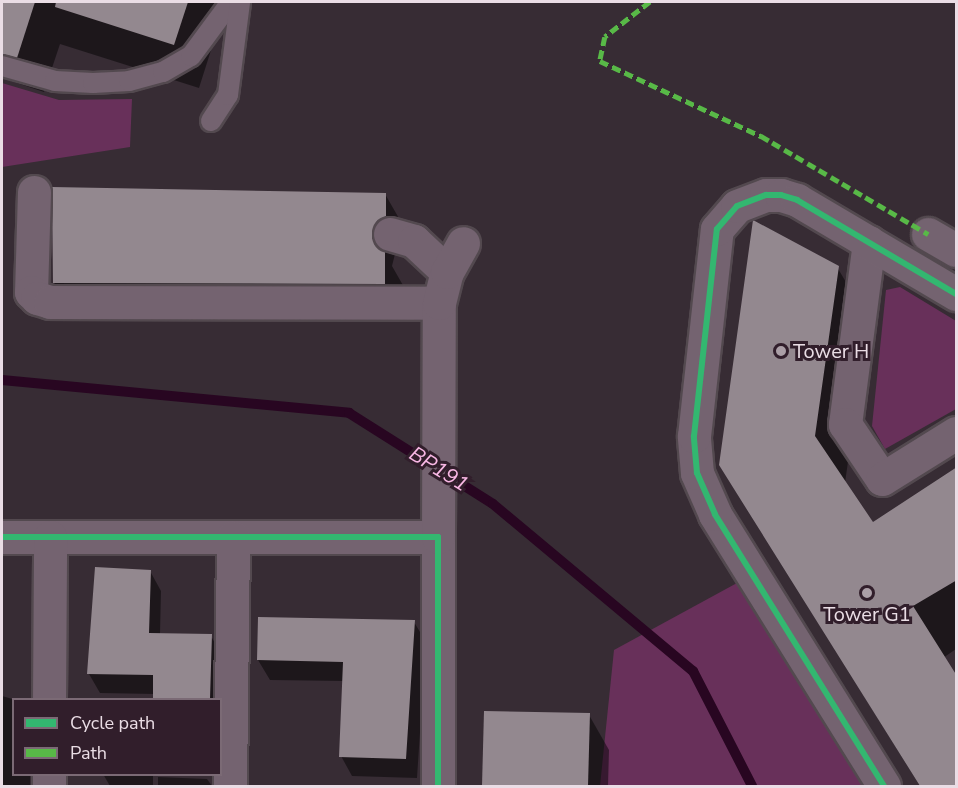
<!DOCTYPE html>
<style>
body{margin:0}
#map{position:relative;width:958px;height:788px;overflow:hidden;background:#372c34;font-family:"Nunito Sans",sans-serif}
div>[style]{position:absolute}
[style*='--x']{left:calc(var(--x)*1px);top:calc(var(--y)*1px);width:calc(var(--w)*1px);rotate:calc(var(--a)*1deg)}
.green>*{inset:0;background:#68305a}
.shadow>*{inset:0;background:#0007}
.stream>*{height:10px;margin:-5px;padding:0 5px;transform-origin:5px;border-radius:5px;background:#280621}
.building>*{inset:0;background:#93888f}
.roads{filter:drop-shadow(2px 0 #53494f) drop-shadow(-2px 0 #53494f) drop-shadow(0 2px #53494f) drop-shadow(0 -2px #53494f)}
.service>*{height:20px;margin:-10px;padding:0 10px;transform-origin:10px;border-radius:10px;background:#746370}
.minor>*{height:33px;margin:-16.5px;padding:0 16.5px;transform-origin:16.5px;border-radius:16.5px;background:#746370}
.quiet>*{height:4.5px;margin-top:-2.25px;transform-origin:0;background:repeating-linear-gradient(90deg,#58b947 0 9px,transparent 0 13.5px)}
.cycleway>*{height:6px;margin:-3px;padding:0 3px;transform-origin:3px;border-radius:3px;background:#33b770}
.dots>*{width:16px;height:16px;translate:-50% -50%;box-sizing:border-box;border:3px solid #311e2b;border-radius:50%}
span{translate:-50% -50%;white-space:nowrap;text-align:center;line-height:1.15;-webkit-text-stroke:6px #311e2b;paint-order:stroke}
.poi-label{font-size:20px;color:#eadde5}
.left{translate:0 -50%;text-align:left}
.water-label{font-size:21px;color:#f8b7e4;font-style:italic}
.frame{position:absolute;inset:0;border:3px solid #eadde5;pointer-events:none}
.legend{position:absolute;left:12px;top:698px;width:210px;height:78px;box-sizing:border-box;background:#311e2b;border:2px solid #7b6a75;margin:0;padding:8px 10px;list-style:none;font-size:18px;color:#eadde5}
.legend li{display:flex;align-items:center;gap:12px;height:30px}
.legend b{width:30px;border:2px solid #7b6a75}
</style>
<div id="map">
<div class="green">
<i style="clip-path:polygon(2px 83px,59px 100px,132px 99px,130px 147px,2px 167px)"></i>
<i style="clip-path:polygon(900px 287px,956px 321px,956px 409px,885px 449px,872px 426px,886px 290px)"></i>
<i style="clip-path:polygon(737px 583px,867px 786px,600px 786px,614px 650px)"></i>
</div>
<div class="shadow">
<i style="clip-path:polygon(2px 2px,225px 2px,226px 3px,199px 88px,60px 44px,44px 92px,2px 78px)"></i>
<i style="clip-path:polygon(385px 194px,404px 227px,404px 249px,395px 254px,392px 266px,404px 287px,74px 316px,54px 283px)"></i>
<i style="clip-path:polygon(837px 267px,868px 319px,845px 483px,873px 524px,956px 470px,956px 649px,943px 658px,956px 679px,956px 786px,920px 786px,721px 465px)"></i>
<i style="clip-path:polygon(150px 571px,161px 591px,160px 634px,211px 636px,222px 656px,220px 700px,154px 700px,154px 694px,100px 693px,89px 674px)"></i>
<i style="clip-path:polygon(414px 622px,426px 642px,417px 778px,352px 776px,341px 756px,343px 681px,270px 680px,258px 660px)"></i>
<i style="clip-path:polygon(2px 696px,16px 700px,14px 774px,30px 774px,30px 785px,2px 785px)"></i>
<i style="clip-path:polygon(485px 712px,589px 715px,609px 750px,608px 786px,483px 786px)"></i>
<i style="clip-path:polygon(103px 774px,153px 774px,153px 786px,110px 786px)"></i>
<i style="clip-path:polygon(158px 777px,207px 779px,212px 786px,158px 786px)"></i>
</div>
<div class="stream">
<i style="--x:2;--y:380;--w:349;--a:5.4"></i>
<i style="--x:349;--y:413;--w:170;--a:32.3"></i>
<i style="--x:493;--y:504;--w:261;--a:39.9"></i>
<i style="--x:693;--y:671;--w:129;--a:62.8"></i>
</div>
<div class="building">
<i style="clip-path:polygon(2px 2px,35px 2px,17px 58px,2px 54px)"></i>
<i style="clip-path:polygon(56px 2px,188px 2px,174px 45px,55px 7px)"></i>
<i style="clip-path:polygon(52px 187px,386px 193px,386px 216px,377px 221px,372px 238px,385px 252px,385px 284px,53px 283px)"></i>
<i style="clip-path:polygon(753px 220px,839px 266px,815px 436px,873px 522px,957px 467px,957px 580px,913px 606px,957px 676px,957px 786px,920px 786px,719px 465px)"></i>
<i style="clip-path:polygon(95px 567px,151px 570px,149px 633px,212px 634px,210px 699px,153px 699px,153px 675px,87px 674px)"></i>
<i style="clip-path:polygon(258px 617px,415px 620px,406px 759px,339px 757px,343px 662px,257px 660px)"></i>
<i style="clip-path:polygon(484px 711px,590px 713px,588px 786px,482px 786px)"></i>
</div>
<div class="roads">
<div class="service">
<i style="--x:2;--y:66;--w:55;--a:15.8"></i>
<i style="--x:55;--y:81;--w:38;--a:3"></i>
<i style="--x:93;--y:83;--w:36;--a:-3"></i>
<i style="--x:129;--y:81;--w:35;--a:-15"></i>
<i style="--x:163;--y:72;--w:32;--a:-30"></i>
<i style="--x:191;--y:56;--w:67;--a:-53.5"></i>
<i style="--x:211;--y:121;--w:31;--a:-57"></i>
<i style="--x:228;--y:95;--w:94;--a:-82.6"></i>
</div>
<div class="minor">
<i style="--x:34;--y:192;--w:100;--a:91.7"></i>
<i style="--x:31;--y:292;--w:8;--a:45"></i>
<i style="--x:37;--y:298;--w:14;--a:17"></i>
<i style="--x:50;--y:302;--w:389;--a:0.1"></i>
<i style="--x:390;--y:234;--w:25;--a:16"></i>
<i style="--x:414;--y:241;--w:45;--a:43.2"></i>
<i style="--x:928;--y:234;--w:32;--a:30"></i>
<i style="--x:869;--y:242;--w:184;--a:97.5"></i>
<i style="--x:845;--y:424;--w:66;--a:56.1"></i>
<i style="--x:882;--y:479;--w:87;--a:-31.9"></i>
<i style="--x:2;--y:537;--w:436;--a:0"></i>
<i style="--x:438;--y:537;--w:249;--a:90"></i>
<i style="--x:438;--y:537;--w:234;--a:-89.8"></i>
<i style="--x:439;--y:303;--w:32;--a:-76"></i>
<i style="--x:447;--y:272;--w:33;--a:-61"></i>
<i style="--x:49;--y:700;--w:163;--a:-89.6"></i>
<i style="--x:49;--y:786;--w:12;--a:-90"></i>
<i style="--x:230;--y:786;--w:249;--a:-89.3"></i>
<i style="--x:884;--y:786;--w:320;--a:-121.9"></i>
<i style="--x:715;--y:514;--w:45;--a:-113.7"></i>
<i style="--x:697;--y:473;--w:37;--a:-95"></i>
<i style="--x:694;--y:436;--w:208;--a:-83.7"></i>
<i style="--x:717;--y:229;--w:30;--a:-49"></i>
<i style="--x:737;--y:206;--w:31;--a:-21"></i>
<i style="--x:766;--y:195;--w:15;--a:0"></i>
<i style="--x:781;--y:195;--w:17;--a:17"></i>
<i style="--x:797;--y:200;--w:185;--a:30.6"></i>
</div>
</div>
<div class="quiet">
<i style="--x:650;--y:2;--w:57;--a:142.1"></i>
<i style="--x:605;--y:37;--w:25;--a:102"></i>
<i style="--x:600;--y:61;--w:178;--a:25"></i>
<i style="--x:761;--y:136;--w:194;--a:30.4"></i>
</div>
<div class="cycleway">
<i style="--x:2;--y:537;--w:436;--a:0"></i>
<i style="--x:438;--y:537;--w:249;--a:90"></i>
<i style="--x:884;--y:786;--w:320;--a:-121.9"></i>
<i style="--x:715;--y:514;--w:45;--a:-113.7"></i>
<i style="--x:697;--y:473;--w:37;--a:-95"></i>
<i style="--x:694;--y:436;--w:208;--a:-83.7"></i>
<i style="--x:717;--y:229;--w:30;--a:-49"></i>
<i style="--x:737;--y:206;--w:31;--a:-21"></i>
<i style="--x:766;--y:195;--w:15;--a:0"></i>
<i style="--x:781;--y:195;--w:17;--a:17"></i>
<i style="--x:797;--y:200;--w:185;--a:30.6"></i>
</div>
<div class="dots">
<i style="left:781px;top:351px;background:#ab9fa7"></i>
<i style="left:867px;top:593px;background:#ab9fa7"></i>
</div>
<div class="poi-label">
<span class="left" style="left:793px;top:351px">Tower H</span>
<span style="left:867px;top:614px">Tower G1</span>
</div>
<div class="water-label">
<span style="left:439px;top:469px;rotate:32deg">BP191</span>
</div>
<div class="frame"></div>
<ul class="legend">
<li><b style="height:8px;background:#33b770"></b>Cycle path</li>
<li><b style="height:8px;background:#58b947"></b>Path</li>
</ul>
</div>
